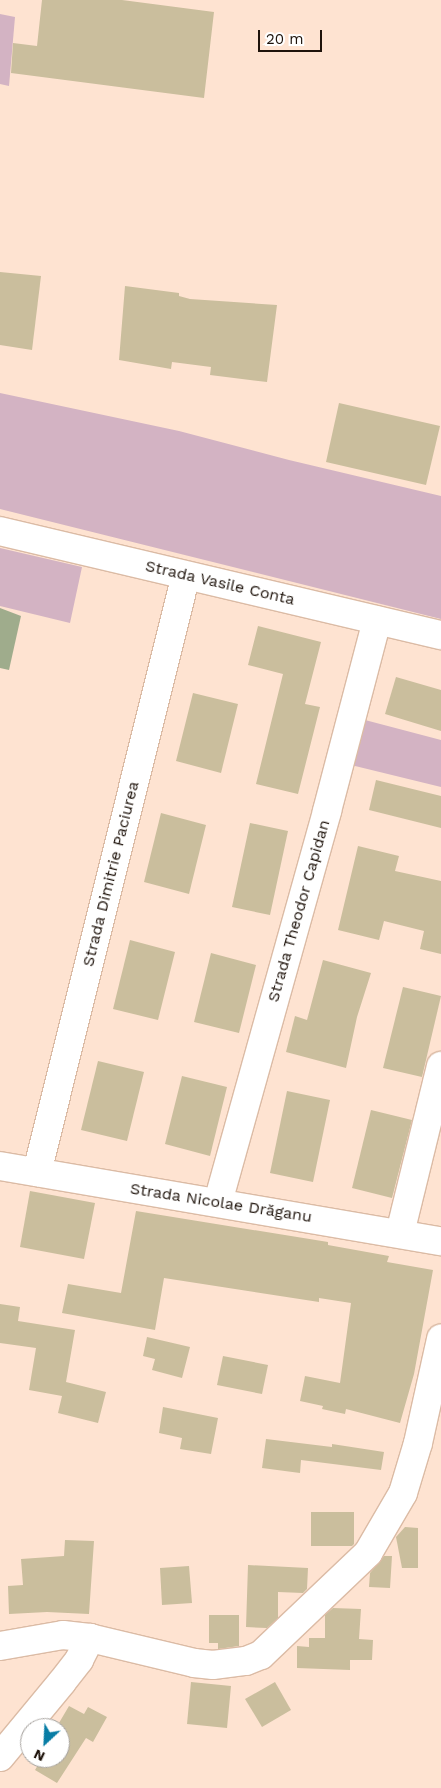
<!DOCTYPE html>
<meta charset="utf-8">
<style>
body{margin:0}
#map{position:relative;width:441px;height:1788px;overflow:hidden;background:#fee3d1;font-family:"Work Sans",sans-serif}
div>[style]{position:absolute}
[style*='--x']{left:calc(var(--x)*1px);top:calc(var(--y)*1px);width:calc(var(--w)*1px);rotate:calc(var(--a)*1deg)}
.green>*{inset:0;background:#d3b3c3}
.water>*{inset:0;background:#9fac8c}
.building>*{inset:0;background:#cabe9d}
.roads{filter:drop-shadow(1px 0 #dbbba5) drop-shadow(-1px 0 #dbbba5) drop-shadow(0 1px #dbbba5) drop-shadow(0 -1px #dbbba5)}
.minor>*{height:28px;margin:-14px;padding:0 14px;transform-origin:14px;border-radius:14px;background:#fff}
span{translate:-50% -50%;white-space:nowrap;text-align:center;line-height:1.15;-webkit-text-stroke:4px #fff;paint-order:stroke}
.street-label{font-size:16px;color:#1e130b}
.north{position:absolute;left:20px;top:1718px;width:50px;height:50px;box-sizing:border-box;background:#fff;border:1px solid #a5a19d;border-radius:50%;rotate:205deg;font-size:14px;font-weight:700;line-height:20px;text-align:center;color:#1e130b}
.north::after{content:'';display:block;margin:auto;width:18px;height:22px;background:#087da5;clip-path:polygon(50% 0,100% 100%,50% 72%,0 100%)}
.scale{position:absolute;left:258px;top:30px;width:64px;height:22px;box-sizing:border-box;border:2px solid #1e130b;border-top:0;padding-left:6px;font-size:15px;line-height:18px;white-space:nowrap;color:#1e130b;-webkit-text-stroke:4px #fff;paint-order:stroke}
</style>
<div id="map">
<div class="green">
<i style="clip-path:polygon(0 14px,15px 17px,9px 86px,0 84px)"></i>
<i style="clip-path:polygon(0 393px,179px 431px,289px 460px,441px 496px,441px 619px,0 509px)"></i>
<i style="clip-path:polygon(0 548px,82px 567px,70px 623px,0 606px)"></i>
<i style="clip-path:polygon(365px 720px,441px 740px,441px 787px,351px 765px)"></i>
</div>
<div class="water">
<i style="clip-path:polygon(0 608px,21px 616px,9px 670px,0 668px)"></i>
</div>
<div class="building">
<i style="clip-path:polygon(42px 0,122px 0,214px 12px,204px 98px,11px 73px,13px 43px,37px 46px)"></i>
<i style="clip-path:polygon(0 272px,41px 276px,32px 350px,0 345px)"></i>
<i style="clip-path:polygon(125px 286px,179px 293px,179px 296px,190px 299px,277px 305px,267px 382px,210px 375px,211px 367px,172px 362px,171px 369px,119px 360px)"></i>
<i style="clip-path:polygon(339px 403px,440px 426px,426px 485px,326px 462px)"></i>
<i style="clip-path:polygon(258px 626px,321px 642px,305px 704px,320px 707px,298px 794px,256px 784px,283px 674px,248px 665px)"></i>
<i style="clip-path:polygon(396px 677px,441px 690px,441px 731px,385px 714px)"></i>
<i style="clip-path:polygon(193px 693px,238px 704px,221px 773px,176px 761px)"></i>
<i style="clip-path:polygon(376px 780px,441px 796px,441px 828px,369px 810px)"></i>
<i style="clip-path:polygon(161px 813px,206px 825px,189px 894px,144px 882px)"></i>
<i style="clip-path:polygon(250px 823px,288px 831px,270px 915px,232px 907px)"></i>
<i style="clip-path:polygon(358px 846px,399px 856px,395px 871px,441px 881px,441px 954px,420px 949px,424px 931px,384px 921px,379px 940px,338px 930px)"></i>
<i style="clip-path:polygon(130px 940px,175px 952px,158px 1020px,113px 1009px)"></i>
<i style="clip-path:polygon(211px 953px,256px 965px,239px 1033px,194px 1022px)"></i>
<i style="clip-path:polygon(323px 960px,371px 973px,357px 1017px,346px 1068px,286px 1052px,295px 1016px,307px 1020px)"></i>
<i style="clip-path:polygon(403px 987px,441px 996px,422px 1077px,383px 1068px)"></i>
<i style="clip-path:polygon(98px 1061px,144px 1072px,127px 1141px,81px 1130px)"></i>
<i style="clip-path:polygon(182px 1076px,227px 1087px,210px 1156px,165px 1144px)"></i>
<i style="clip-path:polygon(287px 1091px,330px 1100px,313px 1182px,270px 1173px)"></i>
<i style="clip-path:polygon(371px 1110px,412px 1120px,392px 1198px,352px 1188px)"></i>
<i style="clip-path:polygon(30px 1191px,95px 1203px,84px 1259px,20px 1247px)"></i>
<i style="clip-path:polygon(136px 1211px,328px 1242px,328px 1245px,389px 1256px,387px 1262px,433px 1270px,414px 1374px,400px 1423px,346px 1409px,345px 1414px,322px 1409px,323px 1406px,300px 1401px,305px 1376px,340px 1383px,351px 1303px,319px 1298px,319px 1302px,164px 1278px,155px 1330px,62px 1313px,68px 1284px,121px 1293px)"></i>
<i style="clip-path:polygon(0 1304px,20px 1307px,18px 1321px,75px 1330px,66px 1382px,106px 1392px,98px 1423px,58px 1413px,62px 1396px,29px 1390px,36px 1348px,0 1343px)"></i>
<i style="clip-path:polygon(147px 1337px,190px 1347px,182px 1378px,152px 1370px,155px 1359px,143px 1356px)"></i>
<i style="clip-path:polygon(223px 1356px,268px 1365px,262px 1394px,217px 1385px)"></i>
<i style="clip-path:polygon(163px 1407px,218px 1418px,211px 1454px,180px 1449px,182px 1438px,159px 1433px)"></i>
<i style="clip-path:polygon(266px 1439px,332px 1447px,332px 1444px,384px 1452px,381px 1470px,301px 1460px,300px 1473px,262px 1468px)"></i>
<i style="clip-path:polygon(311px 1512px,354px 1512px,354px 1544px,352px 1546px,311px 1546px)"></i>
<i style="clip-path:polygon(405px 1527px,418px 1528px,418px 1568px,402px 1568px,396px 1537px)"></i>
<i style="clip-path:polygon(65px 1540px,94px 1541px,89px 1614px,47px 1612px,9px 1614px,8px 1586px,23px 1585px,21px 1559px,64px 1556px)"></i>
<i style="clip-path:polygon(384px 1556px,392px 1556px,390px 1588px,369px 1587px,370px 1573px)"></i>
<i style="clip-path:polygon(248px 1565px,308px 1568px,307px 1589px,303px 1593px,278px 1592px,278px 1618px,267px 1628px,246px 1627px)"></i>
<i style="clip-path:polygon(189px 1566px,192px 1603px,162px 1605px,160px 1568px)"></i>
<i style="clip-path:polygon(333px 1608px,361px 1609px,359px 1639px,373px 1640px,372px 1660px,350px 1660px,350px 1670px,297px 1668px,297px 1646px,309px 1647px,309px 1638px,325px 1638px,325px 1615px)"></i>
<i style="clip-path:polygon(209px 1615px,239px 1615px,239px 1646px,218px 1649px,218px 1643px,209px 1643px)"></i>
<i style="clip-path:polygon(191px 1682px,231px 1686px,227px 1728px,187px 1724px)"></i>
<i style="clip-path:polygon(275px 1682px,291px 1710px,262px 1727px,245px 1699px)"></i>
<i style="clip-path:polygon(69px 1706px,84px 1714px,88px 1707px,107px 1717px,93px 1742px,86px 1738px,57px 1783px,35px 1770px,41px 1760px,39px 1758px,60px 1758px,60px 1728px,56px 1728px)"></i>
</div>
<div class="roads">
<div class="minor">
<i style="--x:0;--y:531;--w:453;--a:13.3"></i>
<i style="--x:0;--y:1166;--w:447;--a:9.7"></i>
<i style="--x:37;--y:1172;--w:615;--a:-75.99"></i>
<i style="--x:218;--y:1202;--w:406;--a:-74.4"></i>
<i style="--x:327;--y:811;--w:197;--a:-75.3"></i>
<i style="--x:400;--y:1233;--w:172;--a:-76.2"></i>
<i style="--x:0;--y:1646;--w:64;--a:-9.9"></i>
<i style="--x:63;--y:1635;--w:27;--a:6"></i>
<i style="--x:90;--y:1638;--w:107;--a:13.5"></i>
<i style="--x:194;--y:1663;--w:19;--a:6"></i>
<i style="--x:213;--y:1665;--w:33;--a:-7"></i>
<i style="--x:246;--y:1661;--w:16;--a:-22"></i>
<i style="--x:261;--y:1655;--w:148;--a:-43.6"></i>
<i style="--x:368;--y:1553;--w:69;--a:-59.7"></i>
<i style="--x:403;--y:1493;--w:52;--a:-73.3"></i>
<i style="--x:418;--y:1443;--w:107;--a:-77.5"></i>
<i style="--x:0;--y:1757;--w:97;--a:-50.4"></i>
<i style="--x:62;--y:1682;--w:28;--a:-52"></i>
<i style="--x:79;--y:1660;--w:25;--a:-63"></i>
</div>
</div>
<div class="street-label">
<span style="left:220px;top:583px;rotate:13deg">Strada Vasile Conta</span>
<span style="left:111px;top:874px;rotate:-76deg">Strada Dimitrie Paciurea</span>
<span style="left:299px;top:911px;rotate:-74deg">Strada Theodor Capidan</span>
<span style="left:221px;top:1203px;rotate:9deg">Strada Nicolae Drăganu</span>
</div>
<div class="north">N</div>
<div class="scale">20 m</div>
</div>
